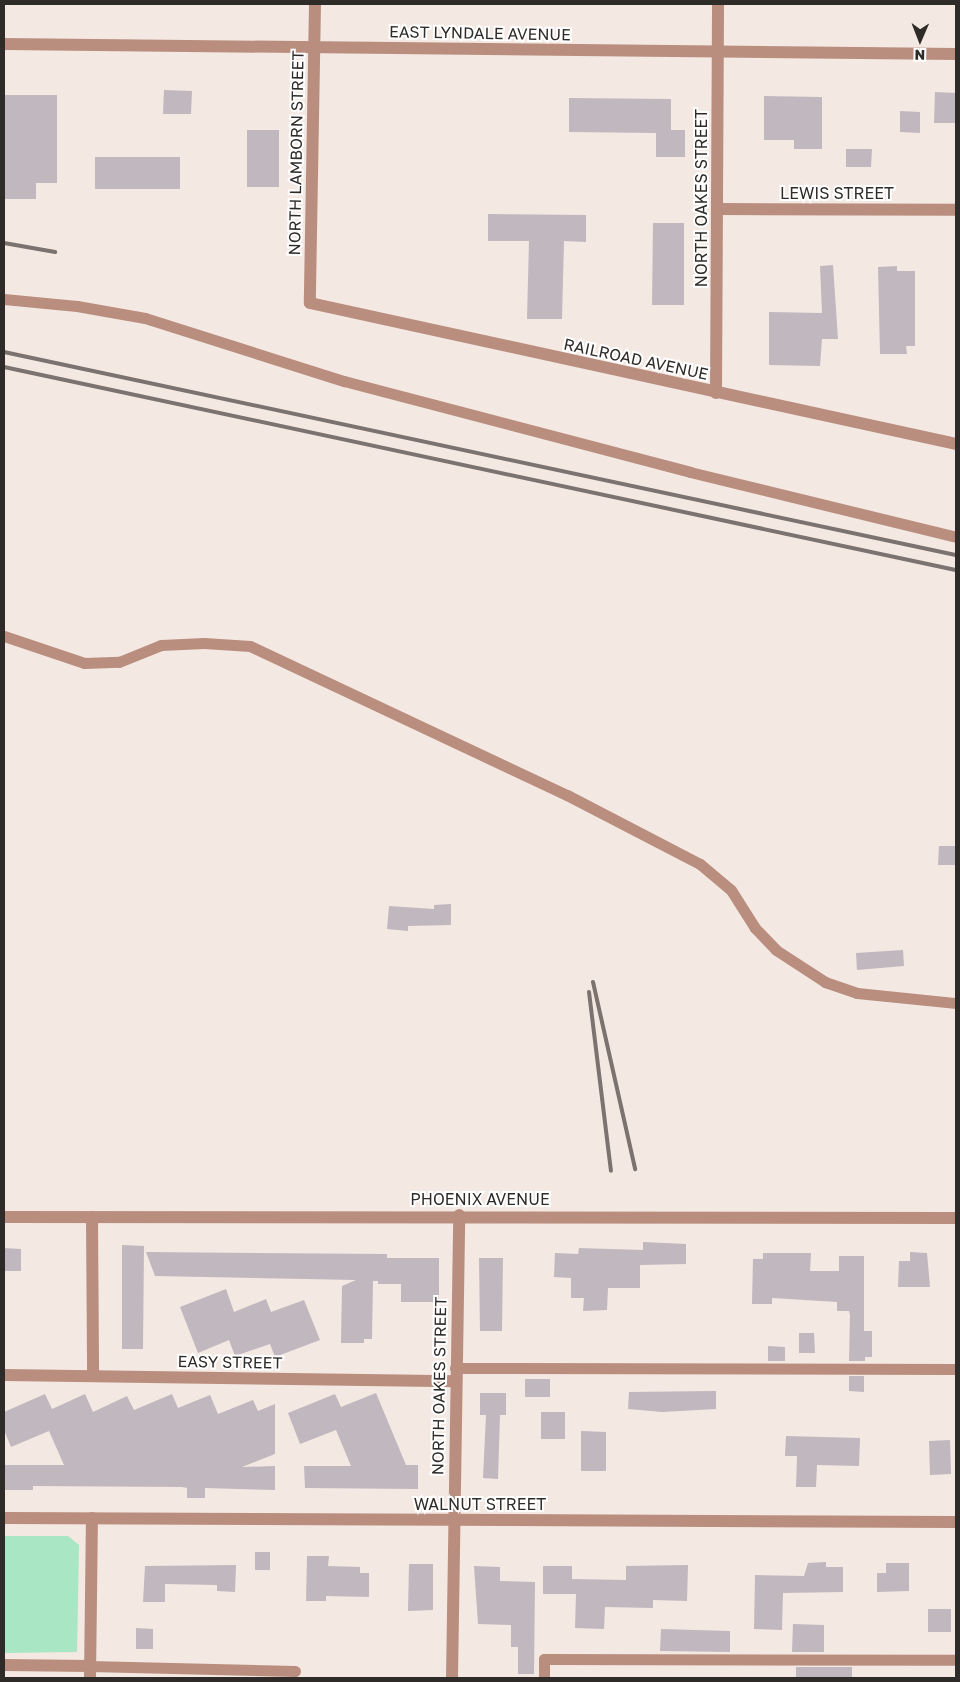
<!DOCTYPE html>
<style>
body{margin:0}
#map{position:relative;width:960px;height:1682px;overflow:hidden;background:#f4e8e2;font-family:"Golos Text",sans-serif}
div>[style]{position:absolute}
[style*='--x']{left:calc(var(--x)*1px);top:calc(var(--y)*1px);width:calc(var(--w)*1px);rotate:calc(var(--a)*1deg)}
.green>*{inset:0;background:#a8e6c4}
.building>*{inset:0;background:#c1b7be}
.lane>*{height:11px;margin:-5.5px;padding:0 5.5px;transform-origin:5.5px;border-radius:5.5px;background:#b98e7f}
.street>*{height:12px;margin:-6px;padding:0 6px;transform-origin:6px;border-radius:6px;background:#b98e7f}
.rail>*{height:4px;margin:-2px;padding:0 2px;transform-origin:2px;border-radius:2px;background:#7a736f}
span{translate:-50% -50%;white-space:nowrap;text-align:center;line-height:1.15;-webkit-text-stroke:4px #fff;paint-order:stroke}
.street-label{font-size:16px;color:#2f2b29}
.frame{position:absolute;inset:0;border:5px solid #2f2b29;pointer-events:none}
.north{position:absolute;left:895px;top:15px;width:50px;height:50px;-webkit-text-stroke:4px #fff;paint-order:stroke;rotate:181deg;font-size:14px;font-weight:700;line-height:20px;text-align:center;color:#2f2b29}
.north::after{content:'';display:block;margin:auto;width:18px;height:22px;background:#2f2b29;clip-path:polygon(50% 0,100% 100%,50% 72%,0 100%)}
</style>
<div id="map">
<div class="green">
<i style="clip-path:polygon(4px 1536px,68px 1536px,79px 1545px,77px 1652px,4px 1653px)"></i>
</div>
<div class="building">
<i style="clip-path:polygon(164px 90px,192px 91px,191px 114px,163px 114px)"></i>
<i style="clip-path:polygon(935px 92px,956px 93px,956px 123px,934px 123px)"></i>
<i style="clip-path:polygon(4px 95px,57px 95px,57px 183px,36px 183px,36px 199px,4px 199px)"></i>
<i style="clip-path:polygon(764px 96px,822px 97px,822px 149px,794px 149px,794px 140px,764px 140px)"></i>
<i style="clip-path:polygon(569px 98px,671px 99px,671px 130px,685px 130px,685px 157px,656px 157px,656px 133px,569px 132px)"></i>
<i style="clip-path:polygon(900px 111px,920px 112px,920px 133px,900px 132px)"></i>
<i style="clip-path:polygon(247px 130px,279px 130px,279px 187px,247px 187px)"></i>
<i style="clip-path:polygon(846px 149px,872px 149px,871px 167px,846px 167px)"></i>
<i style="clip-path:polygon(95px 157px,180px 157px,180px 189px,95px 189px)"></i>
<i style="clip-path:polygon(488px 214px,586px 215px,586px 242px,564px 241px,562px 319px,527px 319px,529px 241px,488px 241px)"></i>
<i style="clip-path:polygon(653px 223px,684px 223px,684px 305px,652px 305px)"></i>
<i style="clip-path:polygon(833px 265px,838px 339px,822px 339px,820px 366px,769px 365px,769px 312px,822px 313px,820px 266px)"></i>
<i style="clip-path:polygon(897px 266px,897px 271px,915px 271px,915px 346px,906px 346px,907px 354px,880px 354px,878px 267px)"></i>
<i style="clip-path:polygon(939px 846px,956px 846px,956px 865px,938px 865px)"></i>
<i style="clip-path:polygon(451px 904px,451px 925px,408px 926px,408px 931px,387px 929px,389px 906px,434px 909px,434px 905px)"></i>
<i style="clip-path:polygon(903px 950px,904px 966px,857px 970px,856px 953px)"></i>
<i style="clip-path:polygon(643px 1242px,686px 1244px,686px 1264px,640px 1265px,640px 1288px,608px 1288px,607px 1310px,583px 1311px,584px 1298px,571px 1298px,571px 1278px,554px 1277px,555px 1253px,578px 1254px,579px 1248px,643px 1250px)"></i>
<i style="clip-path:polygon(122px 1245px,144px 1246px,143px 1349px,122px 1349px)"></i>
<i style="clip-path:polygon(4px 1248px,21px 1249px,21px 1271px,4px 1271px)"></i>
<i style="clip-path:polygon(146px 1252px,387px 1254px,387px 1258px,439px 1258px,439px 1302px,401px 1302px,401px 1284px,378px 1284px,378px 1281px,373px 1281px,372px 1339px,364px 1339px,364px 1343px,341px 1343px,342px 1286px,356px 1280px,155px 1276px)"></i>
<i style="clip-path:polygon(910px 1252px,927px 1253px,930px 1287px,898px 1287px,899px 1261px,910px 1261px)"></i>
<i style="clip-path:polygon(763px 1253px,811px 1253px,810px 1271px,839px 1271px,839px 1256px,864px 1256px,864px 1331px,872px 1331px,872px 1357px,865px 1357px,865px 1361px,849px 1361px,850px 1315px,849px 1311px,837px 1311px,837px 1302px,772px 1298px,772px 1304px,752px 1304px,753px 1259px,763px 1259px)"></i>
<i style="clip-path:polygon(479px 1258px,503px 1258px,502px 1331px,480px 1331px)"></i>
<i style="clip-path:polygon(226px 1289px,234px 1312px,266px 1299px,271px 1312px,304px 1300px,320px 1340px,275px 1357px,270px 1344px,235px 1356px,229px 1340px,198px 1353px,180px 1307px)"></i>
<i style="clip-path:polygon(799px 1333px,814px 1333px,815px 1353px,799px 1353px)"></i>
<i style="clip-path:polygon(768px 1346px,785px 1347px,785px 1361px,768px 1361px)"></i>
<i style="clip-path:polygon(849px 1376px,864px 1376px,864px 1392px,849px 1391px)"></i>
<i style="clip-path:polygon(525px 1379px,550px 1379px,550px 1397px,525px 1397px)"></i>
<i style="clip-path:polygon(716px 1391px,716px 1409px,662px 1412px,628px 1409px,629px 1392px)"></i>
<i style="clip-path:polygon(376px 1393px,406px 1465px,418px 1465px,418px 1489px,305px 1488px,304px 1466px,351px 1466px,336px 1430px,300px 1444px,288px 1413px,335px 1394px,341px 1407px)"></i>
<i style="clip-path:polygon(480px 1393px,506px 1393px,506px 1415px,500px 1415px,498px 1479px,483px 1478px,486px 1415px,480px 1415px)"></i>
<i style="clip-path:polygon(45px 1394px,52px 1409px,85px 1394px,93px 1412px,127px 1396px,134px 1410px,172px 1394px,178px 1408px,210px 1395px,218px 1414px,253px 1400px,258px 1411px,275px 1404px,275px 1454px,242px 1467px,275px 1466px,275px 1490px,205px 1488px,205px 1498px,187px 1498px,187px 1488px,182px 1487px,33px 1486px,33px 1490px,4px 1490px,4px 1465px,64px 1465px,49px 1431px,11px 1447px,4px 1430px,4px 1412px)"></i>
<i style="clip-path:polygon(541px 1412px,565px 1412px,565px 1439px,541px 1439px)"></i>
<i style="clip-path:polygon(581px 1431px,606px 1432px,606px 1471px,581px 1471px)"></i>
<i style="clip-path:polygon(786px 1436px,860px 1438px,859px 1466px,817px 1465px,816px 1487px,796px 1487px,797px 1456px,785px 1456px)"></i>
<i style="clip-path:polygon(950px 1440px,951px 1474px,930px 1475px,929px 1441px)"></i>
<i style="clip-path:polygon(255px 1552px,270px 1552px,270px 1570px,255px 1570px)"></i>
<i style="clip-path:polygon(307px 1556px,329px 1556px,328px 1566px,360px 1567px,360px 1573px,369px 1573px,369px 1597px,326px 1596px,326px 1601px,306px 1601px)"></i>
<i style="clip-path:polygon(826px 1562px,826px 1567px,843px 1567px,843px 1592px,783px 1593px,782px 1630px,754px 1629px,755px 1575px,804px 1576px,808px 1563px)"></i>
<i style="clip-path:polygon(886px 1563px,909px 1563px,909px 1591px,877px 1592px,877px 1573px,886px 1573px)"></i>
<i style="clip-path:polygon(409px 1564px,433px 1564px,433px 1610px,408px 1611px)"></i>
<i style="clip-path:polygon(236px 1565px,235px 1592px,217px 1591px,217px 1585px,165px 1584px,165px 1602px,143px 1602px,145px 1566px)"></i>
<i style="clip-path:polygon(688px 1565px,687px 1601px,653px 1600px,653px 1608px,605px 1607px,604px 1629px,575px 1628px,576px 1594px,543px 1594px,543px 1566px,572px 1566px,572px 1579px,626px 1580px,626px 1566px)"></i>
<i style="clip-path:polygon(474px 1566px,500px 1567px,500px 1581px,535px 1582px,534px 1674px,518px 1674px,518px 1647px,511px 1647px,511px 1625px,478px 1624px)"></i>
<i style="clip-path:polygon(928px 1609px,951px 1609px,951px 1632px,928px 1632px)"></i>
<i style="clip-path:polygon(793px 1624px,824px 1625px,824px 1652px,792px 1652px)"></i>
<i style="clip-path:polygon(136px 1628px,153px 1629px,153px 1649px,136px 1649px)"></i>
<i style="clip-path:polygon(661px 1629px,730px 1631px,730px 1652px,660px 1651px)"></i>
<i style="clip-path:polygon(796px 1667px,852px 1667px,852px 1678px,796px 1678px)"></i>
</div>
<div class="lane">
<i style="--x:4;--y:299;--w:73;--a:5.5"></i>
<i style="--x:77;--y:306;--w:69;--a:10"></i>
<i style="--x:145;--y:318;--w:209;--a:17.6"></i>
<i style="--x:344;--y:381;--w:358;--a:14.7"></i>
<i style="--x:690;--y:472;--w:274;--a:13.7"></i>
<i style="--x:4;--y:636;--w:84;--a:18.6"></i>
<i style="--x:84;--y:663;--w:35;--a:-2"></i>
<i style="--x:119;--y:662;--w:45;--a:-22"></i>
<i style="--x:161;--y:645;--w:43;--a:-2.7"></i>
<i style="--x:204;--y:643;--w:46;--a:3.7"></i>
<i style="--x:250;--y:646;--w:350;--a:25.2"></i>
<i style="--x:567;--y:795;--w:150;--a:27.4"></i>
<i style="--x:700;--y:864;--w:40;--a:40"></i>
<i style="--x:731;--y:890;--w:45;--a:57.7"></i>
<i style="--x:755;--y:928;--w:30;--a:46"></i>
<i style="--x:776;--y:950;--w:59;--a:33.1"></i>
<i style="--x:825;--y:982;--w:34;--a:19"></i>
<i style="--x:857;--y:993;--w:100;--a:5.8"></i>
<i style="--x:455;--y:1368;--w:501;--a:0.11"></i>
<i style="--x:89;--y:1666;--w:206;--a:1.4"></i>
<i style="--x:544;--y:1678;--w:19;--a:-90"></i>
<i style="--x:544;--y:1659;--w:412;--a:0.1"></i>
</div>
<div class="street">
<i style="--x:315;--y:4;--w:299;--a:91"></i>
<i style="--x:310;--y:303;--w:661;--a:12.31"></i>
<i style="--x:4;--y:44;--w:952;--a:0.6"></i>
<i style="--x:717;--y:209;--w:239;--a:0.2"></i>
<i style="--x:716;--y:393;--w:389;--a:-89.7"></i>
<i style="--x:4;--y:1217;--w:952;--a:0.06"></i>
<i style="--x:92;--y:1217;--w:159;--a:89.6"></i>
<i style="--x:4;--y:1375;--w:451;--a:0.8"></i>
<i style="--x:4;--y:1518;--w:952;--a:0.24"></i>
<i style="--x:4;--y:1665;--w:85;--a:0.7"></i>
<i style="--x:90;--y:1678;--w:160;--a:-89.3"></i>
<i style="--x:452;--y:1678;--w:463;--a:-89.1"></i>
</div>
<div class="rail">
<i style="--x:4;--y:243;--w:52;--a:10"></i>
<i style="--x:4;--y:352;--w:973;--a:12.04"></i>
<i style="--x:4;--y:367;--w:973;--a:12.04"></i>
<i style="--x:593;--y:982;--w:192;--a:77.3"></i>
<i style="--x:589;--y:992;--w:180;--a:83"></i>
</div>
<div class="street-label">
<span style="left:480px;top:33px;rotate:1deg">EAST LYNDALE AVENUE</span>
<span style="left:296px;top:153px;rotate:-89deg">NORTH LAMBORN STREET</span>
<span style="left:837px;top:193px">LEWIS STREET</span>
<span style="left:701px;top:198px;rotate:-90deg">NORTH OAKES STREET</span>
<span style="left:636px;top:359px;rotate:12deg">RAILROAD AVENUE</span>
<span style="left:480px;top:1199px">PHOENIX AVENUE</span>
<span style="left:230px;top:1362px;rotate:1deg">EASY STREET</span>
<span style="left:439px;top:1386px;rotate:-89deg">NORTH OAKES STREET</span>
<span style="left:480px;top:1504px">WALNUT STREET</span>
</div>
<div class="frame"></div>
<div class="north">N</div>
</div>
